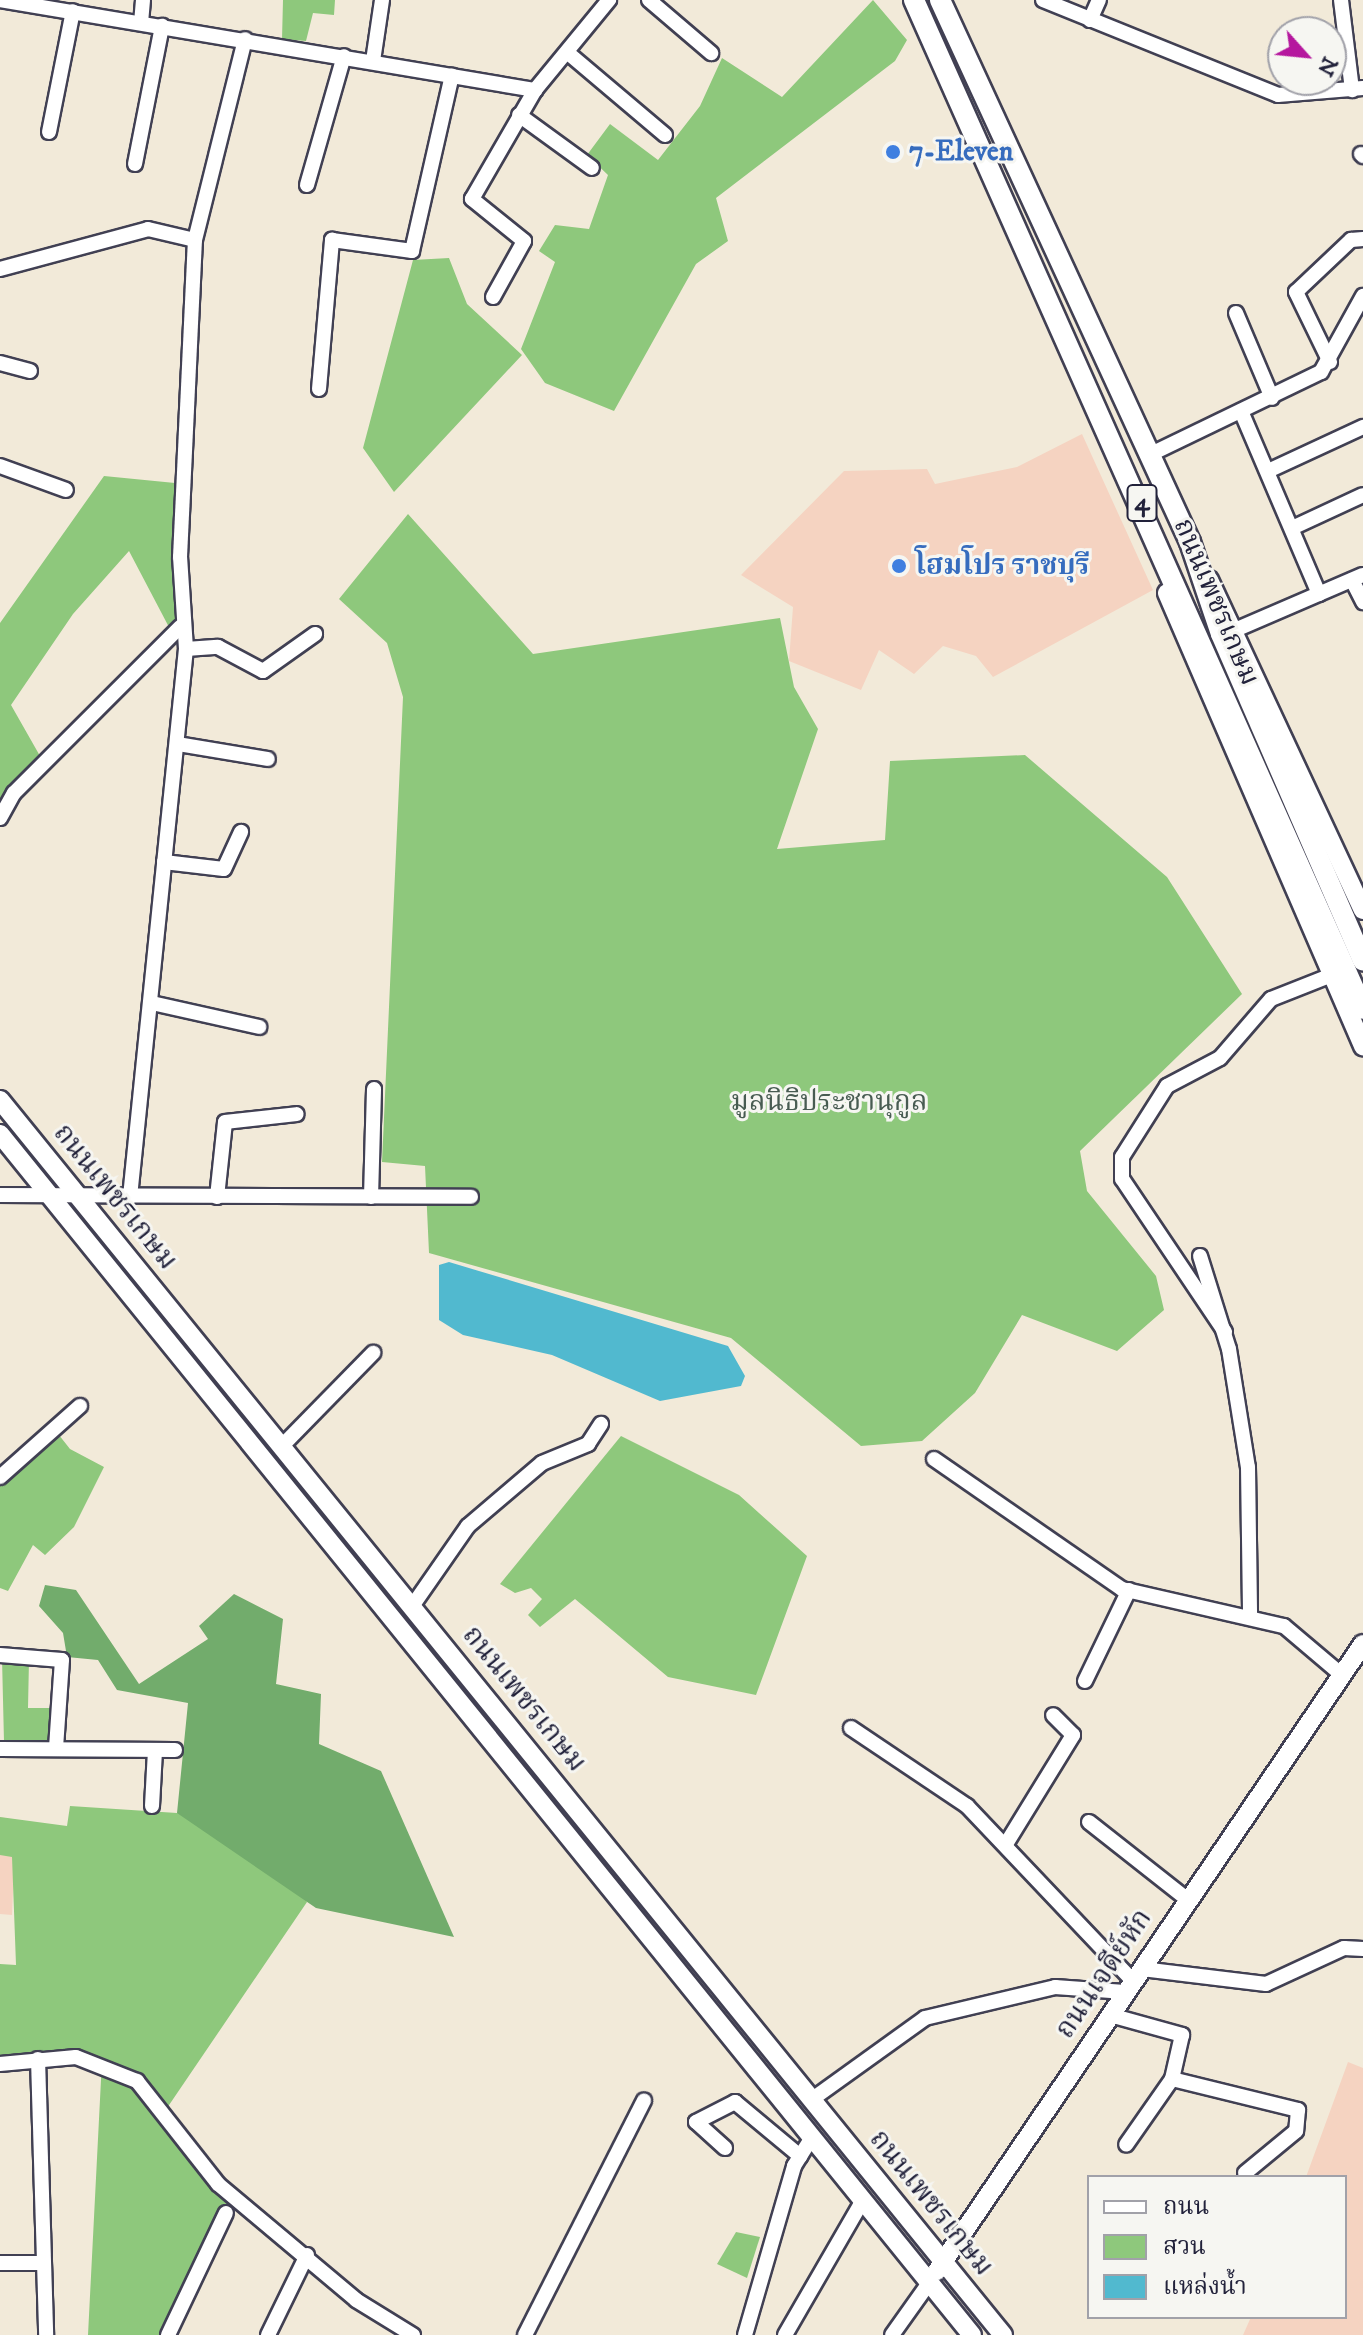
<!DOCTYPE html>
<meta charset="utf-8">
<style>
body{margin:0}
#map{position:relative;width:1363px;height:2335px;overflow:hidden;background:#f2ead9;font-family:"IM FELL DW Pica","Noto Serif Thai",serif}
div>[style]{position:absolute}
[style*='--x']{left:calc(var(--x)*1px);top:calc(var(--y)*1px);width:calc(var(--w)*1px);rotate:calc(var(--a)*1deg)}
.built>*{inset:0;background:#f5d3c1}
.green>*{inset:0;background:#8ec87c}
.forest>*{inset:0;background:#72ac6c}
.water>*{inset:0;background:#51b9cf}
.roads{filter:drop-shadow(2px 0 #414053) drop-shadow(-2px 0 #414053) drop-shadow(0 2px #414053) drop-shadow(0 -2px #414053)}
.minor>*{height:14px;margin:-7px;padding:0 7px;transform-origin:7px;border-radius:7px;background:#fff}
.major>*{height:18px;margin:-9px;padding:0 9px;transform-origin:9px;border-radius:9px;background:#fff}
.highway>*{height:20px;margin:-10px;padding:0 10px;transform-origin:10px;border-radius:10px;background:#fff}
.dots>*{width:22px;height:22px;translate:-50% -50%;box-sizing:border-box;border:4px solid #f6f6f2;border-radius:50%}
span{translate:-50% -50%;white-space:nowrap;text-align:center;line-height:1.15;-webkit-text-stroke:6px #f6f6f2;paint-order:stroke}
.shield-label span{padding:2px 6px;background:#f6f6f2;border:2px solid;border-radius:6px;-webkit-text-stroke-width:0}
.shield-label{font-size:26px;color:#22223b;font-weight:700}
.shop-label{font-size:28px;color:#366cbe;font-weight:700}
.left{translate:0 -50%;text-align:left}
.street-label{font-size:28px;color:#22223b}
.park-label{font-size:28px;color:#485c52}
.legend{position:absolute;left:1087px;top:2175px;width:260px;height:144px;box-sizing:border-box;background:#f6f6f2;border:2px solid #a1a1a9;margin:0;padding:10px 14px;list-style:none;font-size:24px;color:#22223b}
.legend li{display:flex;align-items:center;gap:16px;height:40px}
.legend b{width:40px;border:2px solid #a1a1a9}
.north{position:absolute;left:1267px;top:16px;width:80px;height:80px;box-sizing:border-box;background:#f6f6f2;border:2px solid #a1a1a9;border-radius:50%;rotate:117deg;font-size:22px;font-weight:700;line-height:32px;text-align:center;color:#22223b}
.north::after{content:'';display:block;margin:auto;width:28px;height:36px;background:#b5179e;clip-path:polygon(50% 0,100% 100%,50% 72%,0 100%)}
</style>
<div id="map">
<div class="built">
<i style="clip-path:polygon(1082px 434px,1153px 590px,993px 677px,976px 656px,943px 646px,914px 674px,879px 650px,861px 690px,789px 661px,793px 607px,741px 575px,844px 471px,927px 469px,935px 484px,1017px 467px)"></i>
<i style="clip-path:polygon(0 1817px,16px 1820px,12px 1915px,0 1914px)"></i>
<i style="clip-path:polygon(1348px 2062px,1363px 2068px,1363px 2335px,1243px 2335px,1251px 2317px,1345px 2317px,1345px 2177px,1306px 2177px)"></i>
</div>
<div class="green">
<i style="clip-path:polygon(283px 0,335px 0,334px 15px,313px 13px,306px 41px,282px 39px)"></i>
<i style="clip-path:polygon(873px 0,907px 40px,895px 61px,716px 198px,728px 241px,696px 264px,614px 411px,545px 383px,521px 349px,555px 262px,539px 251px,555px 225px,589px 229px,608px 175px,587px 155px,610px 124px,658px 160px,700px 106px,722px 58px,782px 97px)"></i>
<i style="clip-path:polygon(449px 258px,467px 304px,522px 355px,394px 492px,363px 448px,413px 260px)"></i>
<i style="clip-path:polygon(104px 476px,175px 483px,177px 624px,171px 631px,129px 551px,73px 614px,11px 705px,40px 756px,0 799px,0 623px)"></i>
<i style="clip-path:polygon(408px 514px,533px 654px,780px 618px,794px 687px,818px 729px,777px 849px,885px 840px,890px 761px,1025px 755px,1167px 877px,1242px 994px,1080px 1151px,1087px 1191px,1156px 1276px,1164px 1310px,1117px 1351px,1022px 1315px,975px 1393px,922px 1441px,861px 1446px,731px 1338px,429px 1253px,425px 1166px,382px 1162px,403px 697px,387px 643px,339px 599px)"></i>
<i style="clip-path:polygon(55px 1430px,70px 1449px,104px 1467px,74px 1527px,45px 1555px,33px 1545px,8px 1591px,0 1588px,0 1477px)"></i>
<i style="clip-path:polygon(621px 1436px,739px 1495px,807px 1556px,756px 1695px,668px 1677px,575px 1599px,540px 1627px,528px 1615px,542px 1599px,531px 1588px,515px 1593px,500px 1584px)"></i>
<i style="clip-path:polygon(2px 1658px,29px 1660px,28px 1708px,51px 1708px,51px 1741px,4px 1742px)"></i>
<i style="clip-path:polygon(238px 1786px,307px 1902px,165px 2111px,231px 2198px,165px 2335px,88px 2335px,102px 2060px,0 2059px,0 1964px,16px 1965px,12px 1857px,0 1855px,0 1817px,67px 1826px,70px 1806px,177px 1813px)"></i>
<i style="clip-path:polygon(736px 2232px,760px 2237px,747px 2278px,717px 2264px)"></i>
</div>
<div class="forest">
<i style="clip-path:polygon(45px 1585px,76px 1590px,139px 1684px,208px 1639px,199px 1626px,234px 1594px,283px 1619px,276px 1684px,321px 1694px,319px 1744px,381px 1771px,454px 1937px,316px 1908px,177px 1813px,188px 1703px,117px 1690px,98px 1660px,67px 1657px,63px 1633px,39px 1606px)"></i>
</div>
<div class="water">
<i style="clip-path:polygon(449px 1262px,728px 1346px,745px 1376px,741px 1386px,660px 1401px,552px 1355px,463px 1335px,439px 1320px,439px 1265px)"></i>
</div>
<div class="roads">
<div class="minor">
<i style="--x:0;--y:0;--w:543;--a:9.55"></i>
<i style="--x:535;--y:90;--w:117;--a:-50.6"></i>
<i style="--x:649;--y:0;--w:82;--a:40.5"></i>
<i style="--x:1043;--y:0;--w:253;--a:22"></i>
<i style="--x:1278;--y:95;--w:85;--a:-4.7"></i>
<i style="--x:1341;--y:0;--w:91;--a:83"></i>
<i style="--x:1090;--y:20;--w:22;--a:-66"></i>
<i style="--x:141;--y:23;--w:23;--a:-85"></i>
<i style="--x:568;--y:53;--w:127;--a:40.2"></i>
<i style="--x:373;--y:61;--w:62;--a:-81.6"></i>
<i style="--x:519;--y:115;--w:90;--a:36"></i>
<i style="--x:49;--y:132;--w:123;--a:-78.8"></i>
<i style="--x:1361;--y:154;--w:3;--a:45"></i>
<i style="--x:135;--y:164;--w:141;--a:-78.9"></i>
<i style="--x:307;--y:185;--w:134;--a:-74"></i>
<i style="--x:0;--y:269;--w:153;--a:-15.1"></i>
<i style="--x:148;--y:229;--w:48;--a:13.2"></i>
<i style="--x:493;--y:297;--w:64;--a:-61"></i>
<i style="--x:524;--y:241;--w:67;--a:-141.1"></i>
<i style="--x:472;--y:199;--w:126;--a:-60"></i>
<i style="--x:1236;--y:313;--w:92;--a:67"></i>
<i style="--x:1330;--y:362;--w:78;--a:-115.9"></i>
<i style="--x:1296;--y:292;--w:76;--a:-43.4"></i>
<i style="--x:1351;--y:240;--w:12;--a:-5"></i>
<i style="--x:0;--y:363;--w:31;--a:15"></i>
<i style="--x:319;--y:389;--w:150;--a:-85"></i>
<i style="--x:332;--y:240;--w:81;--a:7.8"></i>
<i style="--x:412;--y:251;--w:180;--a:-77.2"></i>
<i style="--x:1241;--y:411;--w:199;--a:66.9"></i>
<i style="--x:1149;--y:455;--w:191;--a:-25.8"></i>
<i style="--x:1321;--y:372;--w:87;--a:-61.1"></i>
<i style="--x:0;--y:466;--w:70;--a:20"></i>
<i style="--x:1268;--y:471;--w:105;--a:-24.9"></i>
<i style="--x:1292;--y:528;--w:78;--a:-24.9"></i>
<i style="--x:1352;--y:580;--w:25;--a:63"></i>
<i style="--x:1235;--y:630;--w:139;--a:-23.3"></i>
<i style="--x:186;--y:649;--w:32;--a:-4"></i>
<i style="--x:218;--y:647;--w:51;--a:28.1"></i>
<i style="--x:263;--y:671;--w:64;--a:-35.4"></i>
<i style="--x:178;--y:744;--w:91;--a:9.5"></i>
<i style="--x:0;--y:818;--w:29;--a:-61"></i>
<i style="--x:14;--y:793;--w:235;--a:-45"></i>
<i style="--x:164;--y:862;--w:60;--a:6.7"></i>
<i style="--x:224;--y:869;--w:41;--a:-65.3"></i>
<i style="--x:152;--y:1003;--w:110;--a:12.6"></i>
<i style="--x:0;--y:1195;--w:471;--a:0.2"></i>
<i style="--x:130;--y:1197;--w:551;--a:-84.17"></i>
<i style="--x:186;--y:649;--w:92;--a:-93.7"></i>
<i style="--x:180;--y:557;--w:317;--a:-87.3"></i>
<i style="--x:195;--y:240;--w:207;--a:-76"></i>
<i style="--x:217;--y:1197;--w:75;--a:-83.9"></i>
<i style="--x:225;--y:1122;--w:72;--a:-6.3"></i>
<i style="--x:371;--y:1197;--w:108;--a:-88.4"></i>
<i style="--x:1200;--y:1256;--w:97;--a:72.7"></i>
<i style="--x:1229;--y:1349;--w:120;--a:80.9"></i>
<i style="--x:1248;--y:1467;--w:147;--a:89.2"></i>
<i style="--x:1225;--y:1332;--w:184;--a:-123.9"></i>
<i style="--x:1122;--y:1179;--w:22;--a:-90"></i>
<i style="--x:1122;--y:1157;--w:84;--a:-57.6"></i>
<i style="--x:1167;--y:1086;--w:60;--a:-27.8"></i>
<i style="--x:1220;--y:1058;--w:78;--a:-49.2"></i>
<i style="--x:1271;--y:999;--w:66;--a:-21.5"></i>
<i style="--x:281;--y:1447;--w:132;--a:-45.6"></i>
<i style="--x:934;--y:1459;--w:229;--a:34.7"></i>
<i style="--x:1122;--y:1589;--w:166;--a:12.9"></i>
<i style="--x:1284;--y:1626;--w:76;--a:40.2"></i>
<i style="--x:0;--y:1477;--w:107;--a:-41.6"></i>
<i style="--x:413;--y:1605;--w:96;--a:-55.2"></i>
<i style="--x:468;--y:1526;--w:97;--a:-40.4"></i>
<i style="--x:542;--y:1463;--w:50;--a:-22.4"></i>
<i style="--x:588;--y:1444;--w:24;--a:-57"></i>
<i style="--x:0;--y:1655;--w:62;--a:4.6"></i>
<i style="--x:62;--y:1660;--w:88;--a:93.9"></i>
<i style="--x:1085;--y:1681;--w:101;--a:-64.2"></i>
<i style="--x:851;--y:1728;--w:140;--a:33.9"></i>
<i style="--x:967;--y:1806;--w:241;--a:46.5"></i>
<i style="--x:0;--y:1749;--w:175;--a:0.3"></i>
<i style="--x:152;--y:1806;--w:56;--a:-86.9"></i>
<i style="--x:1089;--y:1822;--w:126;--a:38.2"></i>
<i style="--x:1006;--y:1844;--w:128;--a:-58.4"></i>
<i style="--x:1073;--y:1735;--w:28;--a:-135"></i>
<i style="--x:1142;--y:1969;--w:125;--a:6.9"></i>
<i style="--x:1266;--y:1984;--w:86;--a:-24.8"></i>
<i style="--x:1344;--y:1948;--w:19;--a:3"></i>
<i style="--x:1110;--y:2015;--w:75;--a:15.5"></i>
<i style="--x:1182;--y:2035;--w:45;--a:102.8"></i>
<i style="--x:1172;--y:2079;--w:80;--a:124.9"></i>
<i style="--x:38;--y:2059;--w:276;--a:88.3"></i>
<i style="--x:0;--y:2064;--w:76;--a:-5.3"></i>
<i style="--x:76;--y:2057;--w:66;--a:21.5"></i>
<i style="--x:137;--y:2081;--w:131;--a:51.8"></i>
<i style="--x:218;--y:2184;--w:180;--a:40"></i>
<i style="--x:356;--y:2300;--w:67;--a:31.6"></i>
<i style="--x:1172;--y:2079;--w:130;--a:13.8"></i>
<i style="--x:1298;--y:2110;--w:21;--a:95"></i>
<i style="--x:1296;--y:2131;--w:66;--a:140.5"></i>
<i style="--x:811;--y:2100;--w:140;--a:-35.7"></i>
<i style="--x:925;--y:2018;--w:134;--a:-13.4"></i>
<i style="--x:1055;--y:1987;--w:70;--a:4.1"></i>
<i style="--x:725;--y:2148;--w:39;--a:-138"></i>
<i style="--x:696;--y:2122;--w:44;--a:-27.1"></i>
<i style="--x:735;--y:2102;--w:85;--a:39.7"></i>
<i style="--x:0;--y:2263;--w:43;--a:0"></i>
<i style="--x:168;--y:2335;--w:135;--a:-64.6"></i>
<i style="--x:268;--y:2335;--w:89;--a:-64"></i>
<i style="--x:525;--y:2335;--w:263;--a:-63.1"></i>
<i style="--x:745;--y:2335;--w:176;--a:-73.8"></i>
<i style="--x:794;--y:2166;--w:34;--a:-58"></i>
<i style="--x:785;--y:2335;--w:156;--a:-60"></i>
<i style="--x:892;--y:2335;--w:64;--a:-54.6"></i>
</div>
<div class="major">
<i style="--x:1209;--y:580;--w:364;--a:65"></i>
<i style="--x:1167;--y:593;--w:494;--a:66.6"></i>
<i style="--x:0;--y:1100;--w:1591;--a:50.92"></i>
<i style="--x:0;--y:1134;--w:1545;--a:51.02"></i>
<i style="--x:937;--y:2271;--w:758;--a:-55.81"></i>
</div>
<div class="highway">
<i style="--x:914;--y:0;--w:1104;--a:66.01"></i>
<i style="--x:940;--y:0;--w:597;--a:65.24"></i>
<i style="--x:1190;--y:542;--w:97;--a:71.4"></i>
<i style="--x:1221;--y:634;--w:356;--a:66.5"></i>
</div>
</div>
<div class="dots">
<i style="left:893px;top:152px;background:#3f7fe0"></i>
<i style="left:899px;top:566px;background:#3f7fe0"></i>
</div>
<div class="shield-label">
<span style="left:1142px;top:503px">4</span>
</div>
<div class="shop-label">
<span class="left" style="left:909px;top:152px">7-Eleven</span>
<span class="left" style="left:915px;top:566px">โฮมโปร ราชบุรี</span>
</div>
<div class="street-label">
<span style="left:1216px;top:602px;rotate:67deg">ถนนเพชรเกษม</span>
<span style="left:115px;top:1197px;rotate:51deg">ถนนเพชรเกษม</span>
<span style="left:524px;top:1699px;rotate:51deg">ถนนเพชรเกษม</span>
<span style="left:1104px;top:1974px;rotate:-56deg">ถนนเจดีย์หัก</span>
<span style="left:931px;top:2203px;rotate:51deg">ถนนเพชรเกษม</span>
</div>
<div class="park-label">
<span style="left:829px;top:1102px">มูลนิธิประชานุกูล</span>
</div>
<ul class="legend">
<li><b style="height:10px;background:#fff"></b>ถนน</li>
<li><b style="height:22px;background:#8ec87c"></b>สวน</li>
<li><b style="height:22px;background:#51b9cf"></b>แหล่งน้ำ</li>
</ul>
<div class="north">N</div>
</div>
